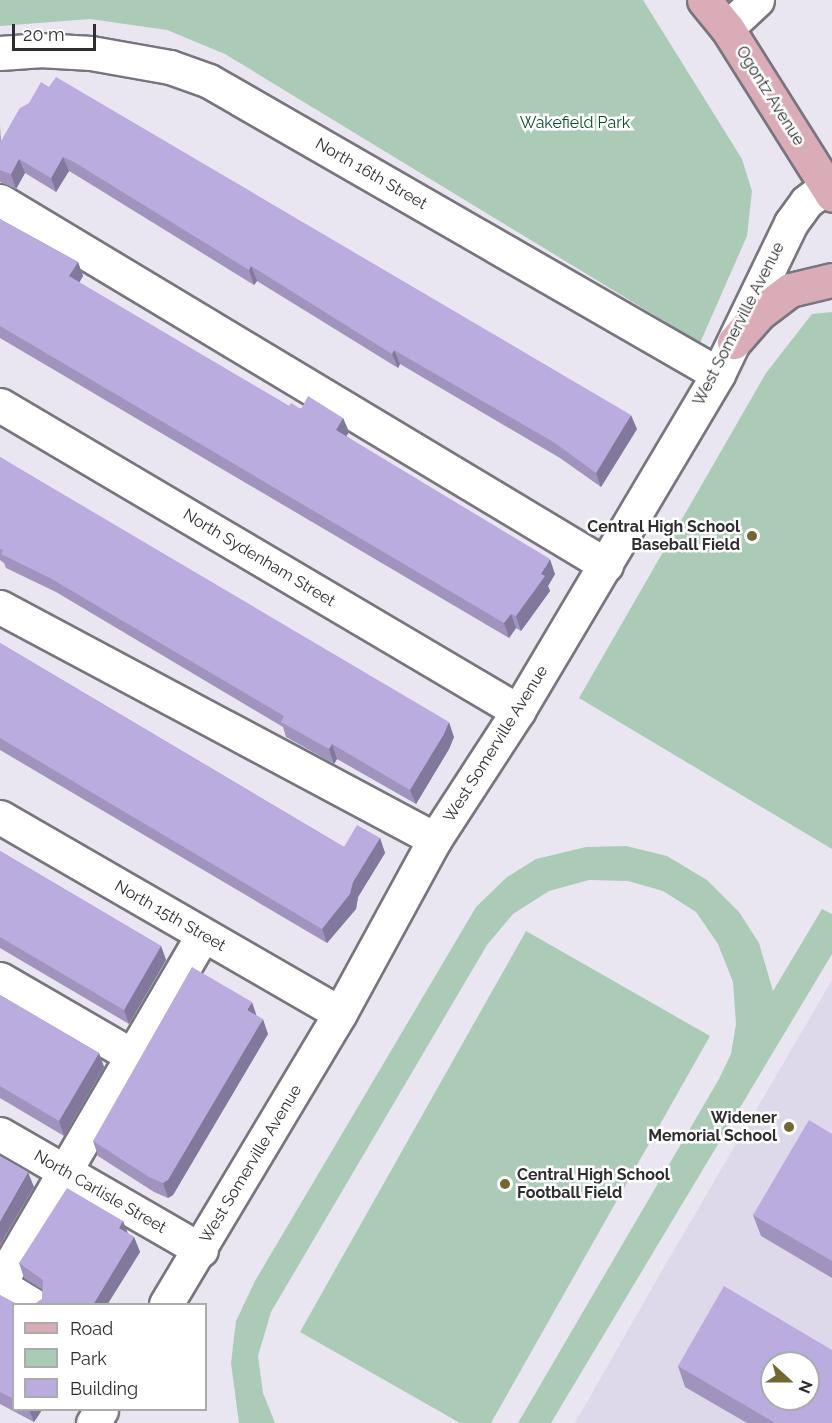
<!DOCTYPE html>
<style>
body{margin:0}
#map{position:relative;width:832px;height:1423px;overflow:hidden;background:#e9e6f1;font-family:Raleway,sans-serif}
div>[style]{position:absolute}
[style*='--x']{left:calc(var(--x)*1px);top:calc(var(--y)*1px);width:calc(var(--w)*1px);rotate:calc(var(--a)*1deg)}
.built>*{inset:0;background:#ddd9ea}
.green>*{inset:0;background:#accbb7}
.roads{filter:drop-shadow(2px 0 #78757e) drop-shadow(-2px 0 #78757e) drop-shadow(0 2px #78757e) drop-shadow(0 -2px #78757e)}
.minor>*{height:33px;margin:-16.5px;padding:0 16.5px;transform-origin:16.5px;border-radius:16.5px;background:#fff}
.major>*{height:33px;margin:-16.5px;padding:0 16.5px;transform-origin:16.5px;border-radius:16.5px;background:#d9acb8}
.wall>*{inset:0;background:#a094bf}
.shaded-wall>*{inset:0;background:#82789b}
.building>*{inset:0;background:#baacde}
.dots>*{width:16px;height:16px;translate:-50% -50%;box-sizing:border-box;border:3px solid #fff;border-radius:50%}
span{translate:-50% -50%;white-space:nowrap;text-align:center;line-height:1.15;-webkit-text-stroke:5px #fff;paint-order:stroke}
.street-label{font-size:16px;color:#2e2d30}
.park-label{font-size:16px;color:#0c4d2e}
.poi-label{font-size:16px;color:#2e2d30;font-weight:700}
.right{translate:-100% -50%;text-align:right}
.left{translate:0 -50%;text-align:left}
.legend{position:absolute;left:12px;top:1303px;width:195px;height:108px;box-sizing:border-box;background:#fff;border:2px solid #ababac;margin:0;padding:8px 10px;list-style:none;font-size:18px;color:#2e2d30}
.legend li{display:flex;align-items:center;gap:12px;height:30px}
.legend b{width:30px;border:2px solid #ababac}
.north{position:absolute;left:760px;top:1351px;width:60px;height:60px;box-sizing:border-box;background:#fff;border:2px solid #ababac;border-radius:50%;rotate:111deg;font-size:16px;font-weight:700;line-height:24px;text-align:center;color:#2e2d30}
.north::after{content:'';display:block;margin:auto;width:21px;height:27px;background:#736734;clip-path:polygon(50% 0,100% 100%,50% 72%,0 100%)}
.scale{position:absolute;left:12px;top:24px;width:84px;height:27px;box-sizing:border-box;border:3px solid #2e2d30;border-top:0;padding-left:8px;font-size:18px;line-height:21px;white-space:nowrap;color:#2e2d30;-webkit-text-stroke:4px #fff;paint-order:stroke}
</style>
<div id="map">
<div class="built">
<i style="clip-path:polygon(evenodd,832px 980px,832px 1423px,575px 1423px,660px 1274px,832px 980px,772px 1363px,808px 1363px,808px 1399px,772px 1399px,772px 1363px)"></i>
</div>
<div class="green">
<i style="clip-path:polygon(0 0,643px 0,742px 159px,752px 191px,747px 236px,700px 343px,225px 54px,167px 30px,90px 19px,0 26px)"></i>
<i style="clip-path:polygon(832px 312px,832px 849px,579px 698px,766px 373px,812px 314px)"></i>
<i style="clip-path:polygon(626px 846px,667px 856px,707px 880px,739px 912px,759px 943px,773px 991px,822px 909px,832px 914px,832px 954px,551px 1423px,518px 1423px,719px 1079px,731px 1054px,736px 1024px,733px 982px,718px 944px,696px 912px,663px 891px,628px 881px,589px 880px,549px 891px,513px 914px,487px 945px,271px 1312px,258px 1356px,263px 1393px,275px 1423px,239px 1423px,231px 1363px,236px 1321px,255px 1281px,476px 907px,507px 877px,536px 859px,586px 847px)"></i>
<i style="clip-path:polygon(526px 931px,710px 1036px,491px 1423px,460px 1423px,300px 1332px)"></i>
</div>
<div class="roads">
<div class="minor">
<i style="--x:727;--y:28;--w:41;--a:-43"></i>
<i style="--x:0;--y:53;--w:39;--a:-4"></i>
<i style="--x:39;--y:50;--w:52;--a:3.3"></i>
<i style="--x:91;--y:53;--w:80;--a:10"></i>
<i style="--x:170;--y:67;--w:41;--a:19.7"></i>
<i style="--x:209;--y:81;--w:587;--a:29.93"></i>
<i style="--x:0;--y:201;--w:707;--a:30.99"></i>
<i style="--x:0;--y:405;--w:602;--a:30.57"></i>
<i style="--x:0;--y:607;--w:493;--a:28.1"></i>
<i style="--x:0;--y:817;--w:392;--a:30"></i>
<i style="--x:0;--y:979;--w:154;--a:30.1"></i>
<i style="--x:0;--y:1134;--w:232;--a:30"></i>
<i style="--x:0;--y:1282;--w:402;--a:-59.7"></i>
<i style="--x:0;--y:1285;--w:37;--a:31"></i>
<i style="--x:166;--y:1304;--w:339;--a:-59.1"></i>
<i style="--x:340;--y:1013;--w:198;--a:-61.4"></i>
<i style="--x:435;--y:839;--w:153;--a:-57"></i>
<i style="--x:518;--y:711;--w:392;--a:-59.3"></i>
<i style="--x:718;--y:374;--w:168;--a:-64.2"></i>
<i style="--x:791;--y:223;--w:26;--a:-54"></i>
<i style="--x:806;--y:202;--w:25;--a:-37"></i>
<i style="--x:93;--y:1423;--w:15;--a:-58"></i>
</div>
<div class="major">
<i style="--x:704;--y:0;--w:36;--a:51"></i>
<i style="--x:727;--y:28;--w:197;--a:57.8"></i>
<i style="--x:734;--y:342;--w:37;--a:-49"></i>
<i style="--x:758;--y:314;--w:40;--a:-37"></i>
<i style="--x:790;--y:290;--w:43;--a:-13.4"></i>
</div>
</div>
<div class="wall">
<i style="clip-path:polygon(20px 108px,637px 429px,601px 487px,560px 458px,400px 364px,398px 368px,257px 281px,254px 285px,79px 177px,69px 171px,56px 192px,25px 173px,16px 189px,0 182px,0 125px,1px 142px)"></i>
<i style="clip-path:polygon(0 219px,78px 262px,83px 276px,79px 283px,289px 406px,343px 418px,349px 432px,346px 436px,555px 574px,548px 586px,550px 591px,521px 631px,516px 628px,509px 638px,0 338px)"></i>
<i style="clip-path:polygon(0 457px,454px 737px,449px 749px,416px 804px,337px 759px,334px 764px,286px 737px,283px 727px,56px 592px,6px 568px,4px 563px,0 560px)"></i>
<i style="clip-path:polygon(0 643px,344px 847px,380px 838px,385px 853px,358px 897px,356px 909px,327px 943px,0 750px)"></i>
<i style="clip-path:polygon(0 851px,161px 946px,166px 960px,129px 1024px,0 948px)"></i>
<i style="clip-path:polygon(0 995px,99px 1053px,104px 1067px,64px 1136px,0 1098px)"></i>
<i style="clip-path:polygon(256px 1015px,268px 1034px,173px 1195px,168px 1198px,154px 1192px,98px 1156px,93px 1141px)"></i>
<i style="clip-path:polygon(832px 1134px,832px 1278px,761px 1236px,753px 1215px)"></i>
<i style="clip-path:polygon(123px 1221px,127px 1233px,134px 1237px,140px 1252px,107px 1305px,33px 1305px,42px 1299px,43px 1290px,24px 1278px,19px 1263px)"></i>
<i style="clip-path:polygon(0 1295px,14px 1305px,14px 1410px,42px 1410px,34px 1422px,0 1404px)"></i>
<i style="clip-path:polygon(678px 1366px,832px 1423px,747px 1423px,685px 1387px)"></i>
</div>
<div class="shaded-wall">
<i style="clip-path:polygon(63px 157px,69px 171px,56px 192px,51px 178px)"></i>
<i style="clip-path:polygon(19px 159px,25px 173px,16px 189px,11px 174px)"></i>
<i style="clip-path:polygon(78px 262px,83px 276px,74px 291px,69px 276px)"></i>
<i style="clip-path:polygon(251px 266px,257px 281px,254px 285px,249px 270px)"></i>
<i style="clip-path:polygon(394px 350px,400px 364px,398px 368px,392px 354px)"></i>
<i style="clip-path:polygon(631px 415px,637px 429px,601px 487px,596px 473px)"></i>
<i style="clip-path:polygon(343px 418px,349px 432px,341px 445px,336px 430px)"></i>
<i style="clip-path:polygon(550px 559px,555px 574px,548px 586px,550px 591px,521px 631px,516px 616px)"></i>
<i style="clip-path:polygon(511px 614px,516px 628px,509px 638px,504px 623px)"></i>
<i style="clip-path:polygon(449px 722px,454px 737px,449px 749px,416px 804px,410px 790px)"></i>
<i style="clip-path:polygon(332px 744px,337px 759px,334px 764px,329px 749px)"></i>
<i style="clip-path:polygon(380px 838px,385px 853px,358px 897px,356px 909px,327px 943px,322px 929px,353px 882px)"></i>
<i style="clip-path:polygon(161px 946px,166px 960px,129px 1024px,124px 1010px)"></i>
<i style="clip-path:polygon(252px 1002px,257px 1017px,247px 1010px)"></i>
<i style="clip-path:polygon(263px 1019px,268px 1034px,173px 1195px,168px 1198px,163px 1183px)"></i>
<i style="clip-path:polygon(99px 1053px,104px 1067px,64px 1136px,59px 1121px)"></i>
<i style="clip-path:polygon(28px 1172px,34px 1187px,0 1245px,0 1221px)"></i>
<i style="clip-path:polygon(123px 1221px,129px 1236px,119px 1228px)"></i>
<i style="clip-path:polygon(134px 1237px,140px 1252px,107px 1305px,93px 1305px)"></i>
<i style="clip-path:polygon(29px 1410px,42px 1410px,34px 1422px)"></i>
</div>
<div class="building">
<i style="clip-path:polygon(56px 77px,631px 415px,596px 473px,555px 443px,394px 350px,392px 354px,251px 266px,249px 270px,74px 162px,63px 157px,51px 178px,19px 159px,11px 174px,0 170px,0 143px,20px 108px,29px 103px,41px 82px,49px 87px)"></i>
<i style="clip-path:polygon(0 219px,78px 262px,69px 276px,289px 406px,291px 403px,301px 409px,308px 396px,343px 418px,336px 430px,550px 559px,541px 574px,545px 576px,516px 616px,511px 614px,504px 623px,0 326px)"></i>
<i style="clip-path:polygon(0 457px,449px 722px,444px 734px,410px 790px,332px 744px,329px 749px,281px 722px,284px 716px,50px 578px,1px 554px,3px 550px,0 549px)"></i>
<i style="clip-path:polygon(0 643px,344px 847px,357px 825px,380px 838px,353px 882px,350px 894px,322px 929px,0 738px)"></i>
<i style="clip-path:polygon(0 851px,161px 946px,124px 1010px,0 937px)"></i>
<i style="clip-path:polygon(192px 967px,252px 1002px,247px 1010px,263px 1019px,168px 1180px,163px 1183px,149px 1177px,93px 1141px)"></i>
<i style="clip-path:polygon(0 995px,99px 1053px,59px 1121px,0 1086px)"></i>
<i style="clip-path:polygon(809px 1120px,832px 1134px,832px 1261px,753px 1215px)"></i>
<i style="clip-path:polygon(0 1156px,28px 1172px,0 1221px)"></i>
<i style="clip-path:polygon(67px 1188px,123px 1221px,119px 1228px,134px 1237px,93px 1305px,33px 1305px,42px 1299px,43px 1280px,19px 1263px)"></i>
<i style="clip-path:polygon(evenodd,724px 1286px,832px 1350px,832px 1423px,775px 1423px,678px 1366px,724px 1286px,772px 1363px,808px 1363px,808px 1399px,772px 1399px,772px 1363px)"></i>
<i style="clip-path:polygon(0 1295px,19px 1305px,14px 1305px,14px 1399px,0 1392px)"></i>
</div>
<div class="dots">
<i style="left:752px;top:536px;background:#736734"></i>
<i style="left:789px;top:1127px;background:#736734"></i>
<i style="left:505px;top:1184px;background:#736734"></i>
</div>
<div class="street-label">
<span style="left:770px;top:96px;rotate:58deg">Ogontz Avenue</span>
<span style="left:371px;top:174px;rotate:30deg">North 16th Street</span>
<span style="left:739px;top:324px;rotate:-63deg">West Somerville Avenue</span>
<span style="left:259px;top:558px;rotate:31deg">North Sydenham Street</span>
<span style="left:496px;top:744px;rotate:-58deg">West Somerville Avenue</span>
<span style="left:170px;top:916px;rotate:30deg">North 15th Street</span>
<span style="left:251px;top:1164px;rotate:-59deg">West Somerville Avenue</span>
<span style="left:100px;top:1192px;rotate:30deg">North Carlisle Street</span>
</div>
<div class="park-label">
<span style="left:575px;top:123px">Wakefield Park</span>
</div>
<div class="poi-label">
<span class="right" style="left:740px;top:536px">Central High School<br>Baseball Field</span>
<span class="right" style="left:777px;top:1127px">Widener<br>Memorial School</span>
<span class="left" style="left:517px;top:1184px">Central High School<br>Football Field</span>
</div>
<ul class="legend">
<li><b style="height:8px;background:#d9acb8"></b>Road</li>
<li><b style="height:16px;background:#accbb7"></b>Park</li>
<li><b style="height:16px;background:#baacde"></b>Building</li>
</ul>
<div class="north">N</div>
<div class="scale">20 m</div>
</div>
